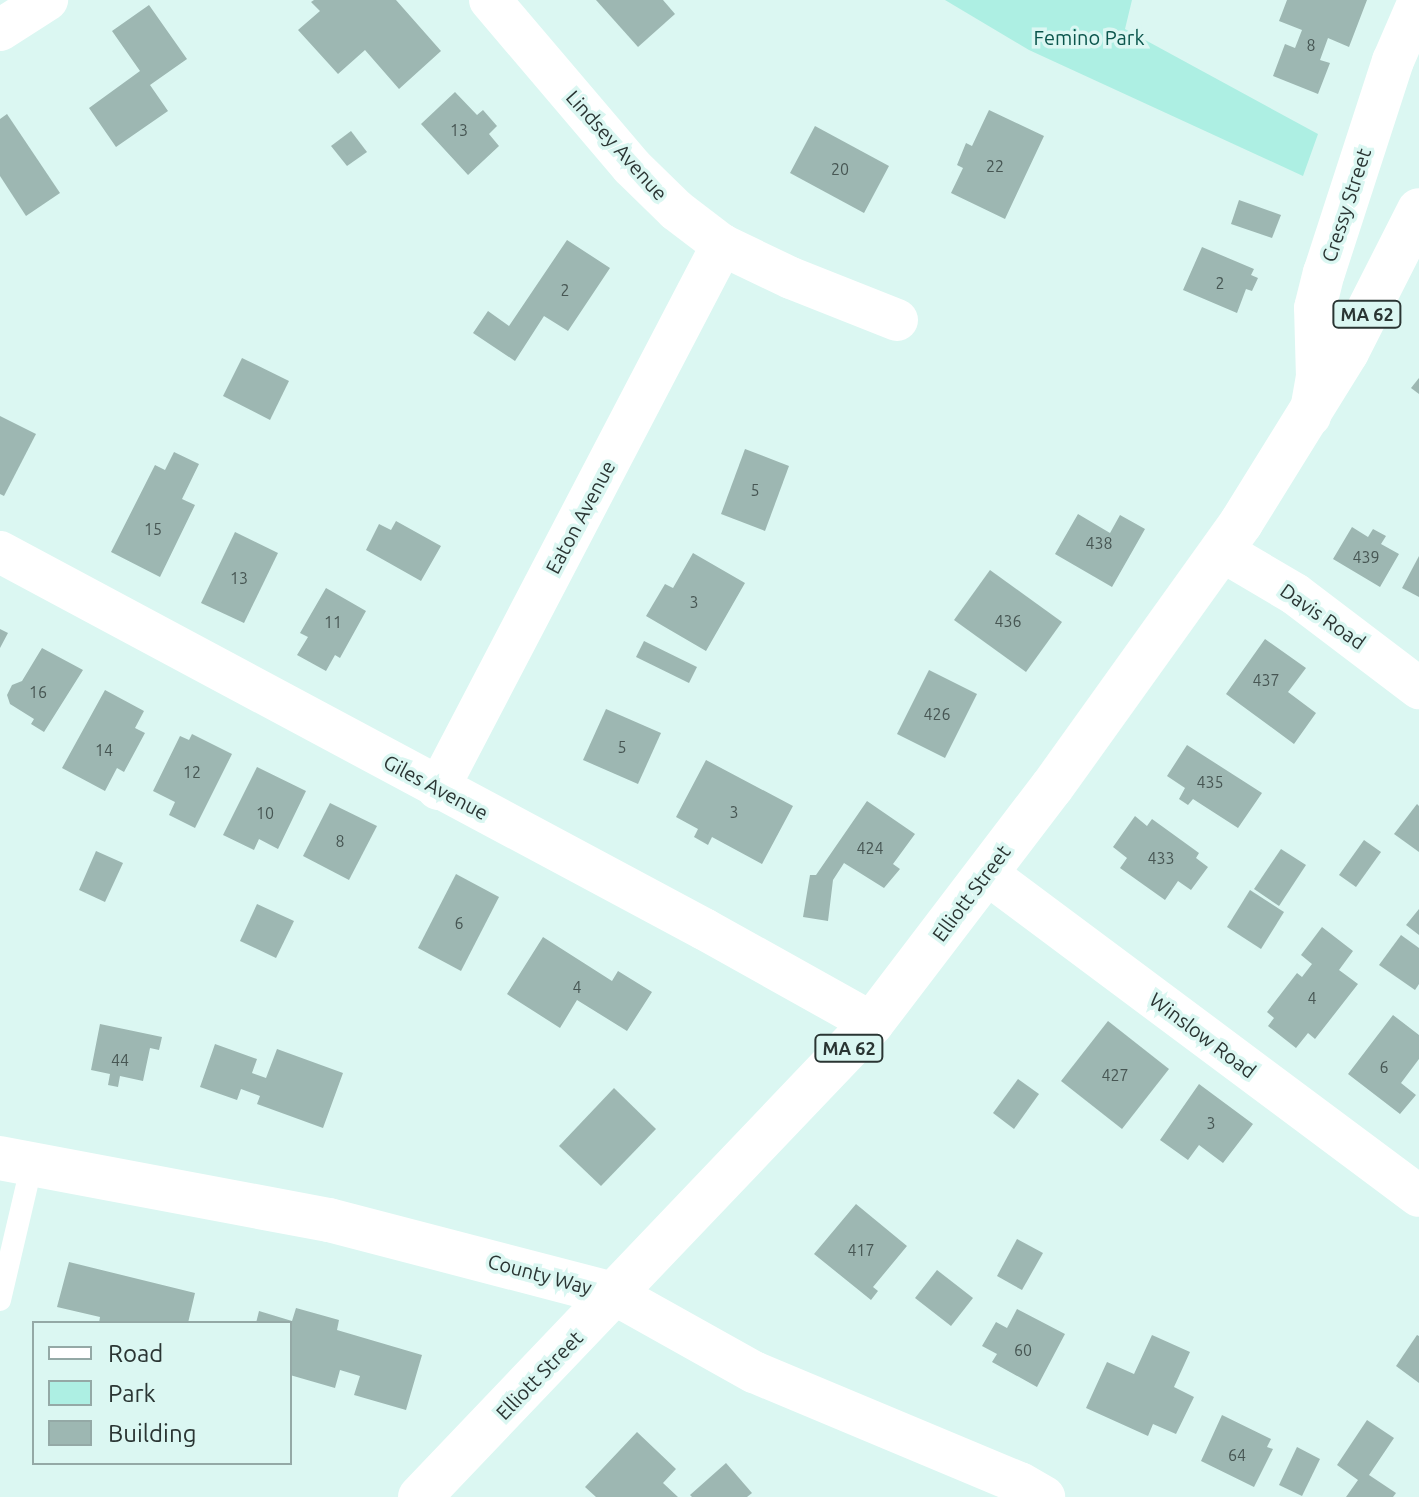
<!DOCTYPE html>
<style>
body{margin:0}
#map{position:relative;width:1419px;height:1497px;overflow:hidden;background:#dbf7f2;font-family:Ubuntu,sans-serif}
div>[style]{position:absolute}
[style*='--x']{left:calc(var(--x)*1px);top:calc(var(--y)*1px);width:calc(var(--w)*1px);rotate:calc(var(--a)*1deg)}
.green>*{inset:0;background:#adefe3}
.building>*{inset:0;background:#9db7b2}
.service>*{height:22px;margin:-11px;padding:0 11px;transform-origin:11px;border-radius:11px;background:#fff}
.minor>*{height:42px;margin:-21px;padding:0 21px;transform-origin:21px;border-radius:21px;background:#fff}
.tertiary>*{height:44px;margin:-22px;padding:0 22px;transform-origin:22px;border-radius:22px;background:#fff}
.primary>*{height:44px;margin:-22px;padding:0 22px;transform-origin:22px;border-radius:22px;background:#fff}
span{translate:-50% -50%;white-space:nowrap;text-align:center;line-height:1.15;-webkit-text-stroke:7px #dbf7f2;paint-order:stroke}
.number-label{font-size:16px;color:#475653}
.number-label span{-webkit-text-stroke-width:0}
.shield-label span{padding:2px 6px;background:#dbf7f2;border:2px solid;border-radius:6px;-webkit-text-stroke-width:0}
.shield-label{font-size:18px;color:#2a3533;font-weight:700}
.park-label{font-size:20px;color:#0b554c}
.street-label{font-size:20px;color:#2a3533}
.legend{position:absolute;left:32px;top:1321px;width:260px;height:144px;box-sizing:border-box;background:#dbf7f2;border:2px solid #94a9a6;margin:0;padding:10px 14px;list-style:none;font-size:24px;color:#2a3533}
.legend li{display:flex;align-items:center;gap:16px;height:40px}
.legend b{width:40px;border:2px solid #94a9a6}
</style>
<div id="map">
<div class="green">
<i style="clip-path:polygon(945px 0,1132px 0,1125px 29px,1318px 134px,1303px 176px,1029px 50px)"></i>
</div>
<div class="building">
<i style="clip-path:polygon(314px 0,396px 0,441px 51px,399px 89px,365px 50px,338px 74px,298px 30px,320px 11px,311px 2px)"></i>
<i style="clip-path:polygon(596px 0,663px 0,675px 14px,638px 47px)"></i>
<i style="clip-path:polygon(1287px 0,1367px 0,1349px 47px,1328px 38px,1320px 60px,1330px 63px,1318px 94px,1273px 76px,1285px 44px,1295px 48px,1302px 30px,1279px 21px)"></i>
<i style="clip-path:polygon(149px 5px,187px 59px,150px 85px,168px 111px,116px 147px,89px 108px,140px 71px,112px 31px)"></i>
<i style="clip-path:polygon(455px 92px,477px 115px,483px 110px,497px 126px,489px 134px,499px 146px,468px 175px,421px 124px)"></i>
<i style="clip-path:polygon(989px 110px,1044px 136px,1005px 219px,951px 193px,963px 168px,957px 165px,966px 143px,972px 146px)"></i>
<i style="clip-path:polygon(7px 114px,60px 193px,26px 216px,0 176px,0 119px)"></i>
<i style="clip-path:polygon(815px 126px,889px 166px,864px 213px,790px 173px)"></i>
<i style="clip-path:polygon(351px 131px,367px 152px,347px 166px,331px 146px)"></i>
<i style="clip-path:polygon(1239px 200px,1281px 215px,1272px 238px,1231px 224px)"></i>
<i style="clip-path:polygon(567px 240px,610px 268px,568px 331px,544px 316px,515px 361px,473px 333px,488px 311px,509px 326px)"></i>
<i style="clip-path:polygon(1202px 247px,1254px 269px,1251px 275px,1258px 278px,1252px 291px,1246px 289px,1237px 313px,1183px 290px)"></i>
<i style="clip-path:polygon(242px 358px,289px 381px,270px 420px,223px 396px)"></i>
<i style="clip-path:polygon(1419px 378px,1419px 394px,1411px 388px)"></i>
<i style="clip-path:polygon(0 416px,36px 434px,4px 496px,0 494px)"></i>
<i style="clip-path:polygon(745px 449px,789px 466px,765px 531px,721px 514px)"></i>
<i style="clip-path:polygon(174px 452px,199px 464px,182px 499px,195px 505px,160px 577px,111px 552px,155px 465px,165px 470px)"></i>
<i style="clip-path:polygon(1078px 514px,1110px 533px,1120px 515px,1145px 529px,1112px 587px,1055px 554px)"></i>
<i style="clip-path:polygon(396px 521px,441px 546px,421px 581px,366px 550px,379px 524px,391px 530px)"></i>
<i style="clip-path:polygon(1352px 527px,1368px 537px,1373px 529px,1386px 536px,1381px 544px,1399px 554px,1380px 587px,1333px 559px)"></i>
<i style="clip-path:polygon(235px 532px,278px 553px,244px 623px,201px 603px)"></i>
<i style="clip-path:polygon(693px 553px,745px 583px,706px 651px,646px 616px,665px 584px,673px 588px)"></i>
<i style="clip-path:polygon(1419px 556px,1419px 597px,1402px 588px)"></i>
<i style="clip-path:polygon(990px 570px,1062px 622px,1026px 672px,954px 620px)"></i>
<i style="clip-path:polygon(326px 588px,366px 611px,340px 658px,335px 655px,326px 671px,297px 655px,308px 637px,300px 633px)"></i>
<i style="clip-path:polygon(0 629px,8px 633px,0 648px)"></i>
<i style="clip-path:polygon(1265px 639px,1306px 668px,1288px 692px,1316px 713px,1294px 744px,1226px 694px)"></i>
<i style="clip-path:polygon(644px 641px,697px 667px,689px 683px,636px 657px)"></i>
<i style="clip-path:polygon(42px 648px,83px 670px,44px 732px,31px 724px,34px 719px,10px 704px,7px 695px,12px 685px,22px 681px)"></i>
<i style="clip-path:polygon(929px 670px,977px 694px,945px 758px,897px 734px)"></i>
<i style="clip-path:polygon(105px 690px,144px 711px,135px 728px,145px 733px,124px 772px,117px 768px,105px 791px,62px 768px)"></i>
<i style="clip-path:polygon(606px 709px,661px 733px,638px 784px,583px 760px)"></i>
<i style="clip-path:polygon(192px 734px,232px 754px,195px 828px,169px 815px,175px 802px,153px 791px,180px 736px,189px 740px)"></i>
<i style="clip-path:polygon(1187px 745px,1262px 793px,1238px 828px,1193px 799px,1188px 805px,1179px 799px,1185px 788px,1167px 776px)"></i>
<i style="clip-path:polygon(706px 760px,793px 806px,762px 864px,712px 837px,708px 845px,694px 837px,698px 829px,676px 817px)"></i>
<i style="clip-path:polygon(257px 767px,306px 791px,278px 849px,259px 839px,254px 850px,223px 835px)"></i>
<i style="clip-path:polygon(867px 801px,915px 834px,893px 864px,900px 869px,884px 888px,844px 863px,833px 880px,828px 921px,803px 917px,810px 875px,816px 875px)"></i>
<i style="clip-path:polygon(330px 803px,377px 826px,349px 880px,303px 856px)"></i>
<i style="clip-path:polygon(1417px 804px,1419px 806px,1419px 852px,1394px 834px)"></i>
<i style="clip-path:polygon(1135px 816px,1147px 826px,1152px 819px,1199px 853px,1196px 858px,1208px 867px,1191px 890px,1178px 881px,1165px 900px,1120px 868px,1127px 858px,1113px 847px)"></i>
<i style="clip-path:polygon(1364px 840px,1381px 852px,1356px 887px,1339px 875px)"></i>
<i style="clip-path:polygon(1281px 849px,1306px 865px,1279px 906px,1254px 889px)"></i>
<i style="clip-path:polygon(96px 851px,123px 863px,105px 902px,79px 890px)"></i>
<i style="clip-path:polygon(456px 874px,499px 897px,461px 971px,418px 948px)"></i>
<i style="clip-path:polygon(1250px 890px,1284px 912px,1261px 949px,1227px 927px)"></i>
<i style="clip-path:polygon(257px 904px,294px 921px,276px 958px,240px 941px)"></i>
<i style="clip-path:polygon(1419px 909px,1419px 935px,1406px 925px)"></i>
<i style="clip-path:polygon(1322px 927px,1353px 951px,1339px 970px,1358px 984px,1315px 1039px,1308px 1033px,1296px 1048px,1268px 1026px,1274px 1018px,1267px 1012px,1297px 973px,1302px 977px,1312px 964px,1301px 955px)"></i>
<i style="clip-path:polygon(1401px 935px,1419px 948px,1419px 984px,1415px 990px,1379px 965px)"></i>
<i style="clip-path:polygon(543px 937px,612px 981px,618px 971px,652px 992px,627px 1031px,577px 1000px,560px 1028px,507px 994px)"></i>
<i style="clip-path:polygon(1393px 1015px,1419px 1035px,1419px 1059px,1401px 1083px,1416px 1095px,1400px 1114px,1348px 1074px)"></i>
<i style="clip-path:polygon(1108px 1021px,1169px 1069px,1122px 1129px,1061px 1081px)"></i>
<i style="clip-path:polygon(100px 1024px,162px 1037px,159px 1050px,150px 1048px,143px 1081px,120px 1076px,118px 1087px,108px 1085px,110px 1074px,91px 1070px)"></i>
<i style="clip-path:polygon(215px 1044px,257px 1059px,252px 1073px,266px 1078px,277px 1049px,343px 1073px,323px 1128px,257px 1104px,260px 1096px,241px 1089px,237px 1100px,200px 1087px)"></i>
<i style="clip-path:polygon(1018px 1079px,1039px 1094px,1014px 1129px,993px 1113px)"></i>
<i style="clip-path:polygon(1199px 1084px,1253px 1124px,1223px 1163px,1199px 1145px,1188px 1160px,1160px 1140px)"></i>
<i style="clip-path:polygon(614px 1088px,656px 1129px,601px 1186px,559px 1146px)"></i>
<i style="clip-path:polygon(856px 1204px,907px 1246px,873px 1287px,878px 1291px,871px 1300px,814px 1254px)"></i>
<i style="clip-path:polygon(1017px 1239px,1043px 1253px,1022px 1290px,997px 1276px)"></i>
<i style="clip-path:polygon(69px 1262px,195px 1293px,188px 1323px,99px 1323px,100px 1317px,57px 1307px)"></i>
<i style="clip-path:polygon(937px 1270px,973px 1298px,951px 1326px,915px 1298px)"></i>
<i style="clip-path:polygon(296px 1308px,339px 1320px,337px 1330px,422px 1355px,406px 1410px,354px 1395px,360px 1376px,340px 1370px,335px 1388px,290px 1375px,290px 1323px,256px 1323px,259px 1311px,292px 1321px)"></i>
<i style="clip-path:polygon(1017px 1309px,1065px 1334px,1037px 1387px,992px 1362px,997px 1354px,982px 1346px,996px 1322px,1007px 1328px)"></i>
<i style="clip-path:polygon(1152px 1335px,1190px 1352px,1174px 1387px,1194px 1397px,1176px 1434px,1153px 1424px,1148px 1436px,1086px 1408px,1107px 1362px,1134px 1374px)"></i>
<i style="clip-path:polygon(1417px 1335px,1419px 1336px,1419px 1383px,1396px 1366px)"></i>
<i style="clip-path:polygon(1222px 1415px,1271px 1439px,1267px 1447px,1273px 1449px,1254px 1487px,1201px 1461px)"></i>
<i style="clip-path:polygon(1367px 1420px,1394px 1438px,1369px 1475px,1396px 1493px,1393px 1497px,1346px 1497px,1358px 1480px,1337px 1465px)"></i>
<i style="clip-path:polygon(637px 1432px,676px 1469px,663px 1483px,678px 1497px,596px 1497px,585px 1487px)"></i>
<i style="clip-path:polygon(1297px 1447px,1320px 1459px,1302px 1496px,1279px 1485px)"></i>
<i style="clip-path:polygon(726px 1463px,752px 1493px,747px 1497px,692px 1497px,690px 1495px)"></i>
</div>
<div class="service">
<i style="--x:0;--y:1300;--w:140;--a:-76.8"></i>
</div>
<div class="minor">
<i style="--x:490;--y:0;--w:219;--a:49.6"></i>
<i style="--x:632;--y:167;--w:62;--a:44.3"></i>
<i style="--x:676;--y:210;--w:58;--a:37.3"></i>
<i style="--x:722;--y:245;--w:76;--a:25.6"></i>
<i style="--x:791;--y:278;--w:114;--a:21.6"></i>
<i style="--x:0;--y:30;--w:56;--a:-32.6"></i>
<i style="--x:1310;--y:416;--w:39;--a:-80"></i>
<i style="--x:1317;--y:378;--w:70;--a:-91.6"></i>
<i style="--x:1315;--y:308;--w:36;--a:-76"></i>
<i style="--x:1324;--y:273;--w:223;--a:-72"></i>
<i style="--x:1393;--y:61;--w:65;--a:-66.6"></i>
<i style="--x:1222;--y:551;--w:85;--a:30.5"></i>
<i style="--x:1295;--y:594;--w:156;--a:37.2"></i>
<i style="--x:0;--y:552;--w:799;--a:28.17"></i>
<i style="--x:704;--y:929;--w:193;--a:29.2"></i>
<i style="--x:438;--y:789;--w:614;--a:-62.43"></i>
<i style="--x:986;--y:873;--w:540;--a:36.72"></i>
<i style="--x:616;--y:1295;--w:158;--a:29.2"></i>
<i style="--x:754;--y:1372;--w:288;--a:22.7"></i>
<i style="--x:1020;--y:1483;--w:28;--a:30"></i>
</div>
<div class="tertiary">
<i style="--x:0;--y:1158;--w:335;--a:10.7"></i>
<i style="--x:329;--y:1220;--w:297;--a:14.6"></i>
</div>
<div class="primary">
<i style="--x:420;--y:1497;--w:655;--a:-46.36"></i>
<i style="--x:872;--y:1023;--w:297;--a:-52.7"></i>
<i style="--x:1052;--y:787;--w:325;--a:-54.4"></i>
<i style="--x:1241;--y:523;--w:201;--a:-58.2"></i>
<i style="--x:1347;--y:352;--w:159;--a:-63.1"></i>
</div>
<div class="number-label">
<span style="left:1311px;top:45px">8</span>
<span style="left:459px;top:130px">13</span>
<span style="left:995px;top:166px">22</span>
<span style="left:840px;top:169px">20</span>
<span style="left:1220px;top:283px">2</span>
<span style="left:565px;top:290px">2</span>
<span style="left:755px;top:490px">5</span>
<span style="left:153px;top:529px">15</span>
<span style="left:1099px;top:543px">438</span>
<span style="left:1366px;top:557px">439</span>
<span style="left:239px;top:578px">13</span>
<span style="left:694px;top:602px">3</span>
<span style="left:1008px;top:621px">436</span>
<span style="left:333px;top:622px">11</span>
<span style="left:1266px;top:680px">437</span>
<span style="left:38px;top:692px">16</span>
<span style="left:937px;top:714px">426</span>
<span style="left:622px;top:747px">5</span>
<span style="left:104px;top:750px">14</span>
<span style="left:192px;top:772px">12</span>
<span style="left:1210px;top:782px">435</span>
<span style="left:734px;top:812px">3</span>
<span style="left:265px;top:813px">10</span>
<span style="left:340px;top:841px">8</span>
<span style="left:870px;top:848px">424</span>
<span style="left:1161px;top:858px">433</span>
<span style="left:459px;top:923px">6</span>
<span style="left:577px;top:987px">4</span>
<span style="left:1312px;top:998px">4</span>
<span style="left:120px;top:1060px">44</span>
<span style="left:1384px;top:1067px">6</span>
<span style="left:1115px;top:1075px">427</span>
<span style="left:1211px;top:1123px">3</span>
<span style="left:861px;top:1250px">417</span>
<span style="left:1023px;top:1350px">60</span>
<span style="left:1237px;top:1455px">64</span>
</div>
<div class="shield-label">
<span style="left:1367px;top:314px">MA 62</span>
<span style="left:849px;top:1048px">MA 62</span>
</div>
<div class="park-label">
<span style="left:1089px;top:37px">Femino Park</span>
</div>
<div class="street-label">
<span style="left:617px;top:145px;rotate:48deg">Lindsey Avenue</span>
<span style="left:1346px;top:205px;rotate:-72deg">Cressy Street</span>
<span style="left:580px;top:517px;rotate:-62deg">Eaton Avenue</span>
<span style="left:1323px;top:616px;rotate:35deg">Davis Road</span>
<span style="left:436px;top:787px;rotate:28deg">Giles Avenue</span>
<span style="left:971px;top:893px;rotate:-53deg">Elliott Street</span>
<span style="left:1203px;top:1035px;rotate:37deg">Winslow Road</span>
<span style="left:540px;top:1274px;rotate:15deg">County Way</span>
<span style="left:539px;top:1375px;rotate:-46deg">Elliott Street</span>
</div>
<ul class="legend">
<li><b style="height:10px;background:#fff"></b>Road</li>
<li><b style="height:22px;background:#adefe3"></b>Park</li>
<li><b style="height:22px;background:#9db7b2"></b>Building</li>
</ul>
</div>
